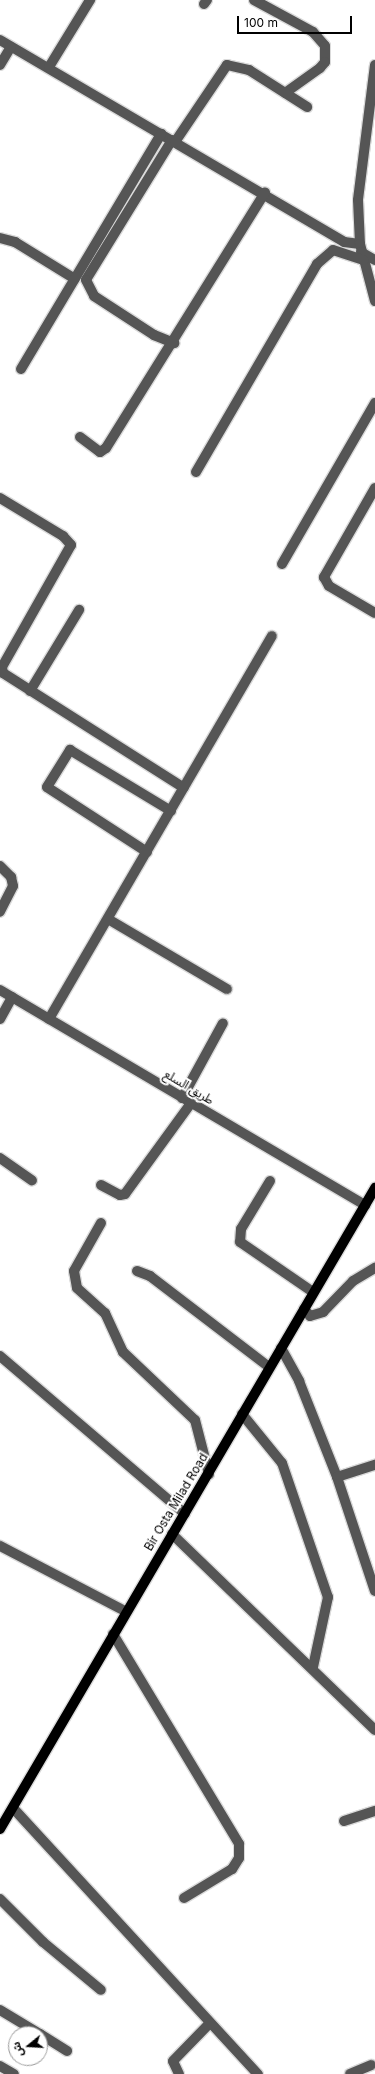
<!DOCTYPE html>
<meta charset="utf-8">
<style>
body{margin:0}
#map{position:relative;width:375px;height:2074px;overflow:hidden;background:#fff;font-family:Inter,"Noto Sans Arabic",sans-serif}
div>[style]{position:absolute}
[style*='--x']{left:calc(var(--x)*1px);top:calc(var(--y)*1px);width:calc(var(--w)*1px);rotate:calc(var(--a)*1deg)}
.roads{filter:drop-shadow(1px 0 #dbdbdb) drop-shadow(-1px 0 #dbdbdb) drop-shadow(0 1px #dbdbdb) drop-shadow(0 -1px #dbdbdb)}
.minor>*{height:10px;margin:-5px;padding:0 5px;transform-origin:5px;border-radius:5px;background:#555}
.major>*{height:10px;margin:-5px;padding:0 5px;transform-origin:5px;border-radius:5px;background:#000}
span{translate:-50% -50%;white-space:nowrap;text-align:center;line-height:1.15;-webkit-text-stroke:4px #fff;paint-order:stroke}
.street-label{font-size:12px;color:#000}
.north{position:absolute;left:8px;top:2026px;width:40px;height:40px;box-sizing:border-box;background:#fff;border:1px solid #999;border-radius:50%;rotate:252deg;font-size:11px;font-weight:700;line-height:16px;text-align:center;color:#000}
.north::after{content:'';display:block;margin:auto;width:14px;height:18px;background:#000;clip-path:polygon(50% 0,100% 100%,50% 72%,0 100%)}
.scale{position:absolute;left:237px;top:16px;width:115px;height:18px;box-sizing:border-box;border:2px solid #000;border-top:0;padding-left:5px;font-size:12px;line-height:14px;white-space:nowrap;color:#000;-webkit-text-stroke:3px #fff;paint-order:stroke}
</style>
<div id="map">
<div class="roads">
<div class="minor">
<i style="--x:254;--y:0;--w:67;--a:28.5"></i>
<i style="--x:313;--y:32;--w:18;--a:49"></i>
<i style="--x:325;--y:46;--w:16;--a:90"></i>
<i style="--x:325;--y:62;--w:8;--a:130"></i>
<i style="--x:320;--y:68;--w:43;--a:144.5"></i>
<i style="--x:204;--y:4;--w:5;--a:-53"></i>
<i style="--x:0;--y:40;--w:399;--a:30.4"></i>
<i style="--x:344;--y:242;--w:16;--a:7"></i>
<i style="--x:0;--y:65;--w:21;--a:-59"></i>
<i style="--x:375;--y:65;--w:136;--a:97.2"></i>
<i style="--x:358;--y:200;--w:44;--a:87.4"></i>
<i style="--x:360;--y:244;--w:59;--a:75.3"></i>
<i style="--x:49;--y:67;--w:79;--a:-58.5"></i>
<i style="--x:172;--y:140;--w:164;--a:121.6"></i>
<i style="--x:86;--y:280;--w:18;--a:63"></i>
<i style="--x:94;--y:296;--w:72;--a:33"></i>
<i style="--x:154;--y:335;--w:22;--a:22"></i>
<i style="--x:175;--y:142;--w:93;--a:-56"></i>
<i style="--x:227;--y:65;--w:23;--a:13"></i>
<i style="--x:249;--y:70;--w:69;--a:32.5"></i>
<i style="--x:0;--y:238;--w:16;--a:15"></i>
<i style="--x:15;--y:242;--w:70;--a:31.7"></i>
<i style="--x:361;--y:252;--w:16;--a:30"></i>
<i style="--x:21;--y:369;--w:274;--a:-59.2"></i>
<i style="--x:80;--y:437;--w:25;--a:37"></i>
<i style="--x:100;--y:452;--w:7;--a:-34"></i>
<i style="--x:106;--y:448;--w:301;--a:-58.1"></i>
<i style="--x:196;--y:472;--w:241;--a:-59.8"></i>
<i style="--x:317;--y:264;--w:21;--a:-41"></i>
<i style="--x:333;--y:250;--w:32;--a:18"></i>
<i style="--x:375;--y:488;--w:103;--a:119.8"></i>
<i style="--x:324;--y:577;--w:10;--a:61"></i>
<i style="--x:329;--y:586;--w:53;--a:30.4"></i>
<i style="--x:0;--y:498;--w:74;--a:31.1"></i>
<i style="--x:63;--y:536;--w:12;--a:48"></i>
<i style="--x:71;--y:545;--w:140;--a:119.5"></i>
<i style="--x:2;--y:667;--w:6;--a:81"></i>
<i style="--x:3;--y:673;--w:214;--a:32.4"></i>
<i style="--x:282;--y:564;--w:186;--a:-60"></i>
<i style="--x:30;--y:691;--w:95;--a:-58.8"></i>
<i style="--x:147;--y:852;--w:119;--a:-147"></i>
<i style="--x:47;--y:787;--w:44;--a:-58.1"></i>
<i style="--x:70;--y:750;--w:118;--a:31.1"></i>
<i style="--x:0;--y:866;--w:16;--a:45"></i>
<i style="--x:11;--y:877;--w:9;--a:77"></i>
<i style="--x:13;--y:886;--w:29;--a:117"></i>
<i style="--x:108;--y:919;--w:138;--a:30.5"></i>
<i style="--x:0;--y:990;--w:424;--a:30.5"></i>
<i style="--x:0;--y:1019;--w:25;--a:-61"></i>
<i style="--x:49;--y:1019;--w:443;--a:-59.8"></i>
<i style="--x:182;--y:1098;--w:85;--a:-61.3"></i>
<i style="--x:0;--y:1158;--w:39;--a:35"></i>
<i style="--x:270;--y:1181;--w:56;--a:121.1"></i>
<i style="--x:241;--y:1229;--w:13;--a:94"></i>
<i style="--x:240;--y:1242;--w:88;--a:34.4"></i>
<i style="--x:101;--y:1185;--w:21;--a:28"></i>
<i style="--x:120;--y:1195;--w:5;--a:-11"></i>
<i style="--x:125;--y:1194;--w:112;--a:-54"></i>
<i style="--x:101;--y:1223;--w:55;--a:119.4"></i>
<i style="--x:74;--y:1271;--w:17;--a:80"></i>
<i style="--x:77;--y:1288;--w:38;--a:42"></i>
<i style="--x:105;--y:1313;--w:43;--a:65.2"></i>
<i style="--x:123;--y:1352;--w:99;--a:43.4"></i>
<i style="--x:195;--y:1420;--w:56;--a:75.5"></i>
<i style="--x:137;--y:1271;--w:14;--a:21"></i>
<i style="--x:150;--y:1276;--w:150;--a:37.4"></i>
<i style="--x:304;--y:1309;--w:9;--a:49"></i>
<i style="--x:310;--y:1316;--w:14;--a:-17"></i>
<i style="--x:323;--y:1312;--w:43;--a:-45.9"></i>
<i style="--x:353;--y:1281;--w:26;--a:-31"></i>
<i style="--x:281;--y:1348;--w:38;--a:61"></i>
<i style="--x:299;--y:1381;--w:103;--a:68.4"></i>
<i style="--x:337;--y:1477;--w:120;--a:71.6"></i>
<i style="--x:0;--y:1356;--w:243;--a:40.5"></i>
<i style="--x:242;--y:1414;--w:63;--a:50.8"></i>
<i style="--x:282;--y:1463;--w:142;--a:71.1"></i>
<i style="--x:328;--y:1597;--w:72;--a:102.1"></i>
<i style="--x:337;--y:1477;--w:40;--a:-18"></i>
<i style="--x:172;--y:1534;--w:282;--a:44"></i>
<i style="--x:0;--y:1546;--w:141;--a:27.5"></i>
<i style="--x:113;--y:1634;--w:245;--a:59"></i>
<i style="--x:239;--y:1844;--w:14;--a:90"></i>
<i style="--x:239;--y:1858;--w:13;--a:122"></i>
<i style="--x:232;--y:1869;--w:56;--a:148.9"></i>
<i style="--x:13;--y:1808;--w:362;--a:47.4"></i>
<i style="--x:344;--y:1821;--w:33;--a:-18"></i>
<i style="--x:0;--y:1899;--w:61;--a:45"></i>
<i style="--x:43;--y:1942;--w:75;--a:39.6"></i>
<i style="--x:0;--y:2010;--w:47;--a:31"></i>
<i style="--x:40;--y:2034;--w:32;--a:32"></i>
<i style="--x:0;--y:2066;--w:16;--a:30"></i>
<i style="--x:179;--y:2074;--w:14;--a:-115"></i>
<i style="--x:173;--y:2061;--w:53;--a:-45.8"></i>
<i style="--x:350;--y:2074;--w:23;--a:-23"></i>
</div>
<div class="major">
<i style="--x:0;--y:1829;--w:743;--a:-59.67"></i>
</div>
</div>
<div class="street-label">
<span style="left:189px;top:1087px;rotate:31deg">طريق السلع</span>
<span style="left:176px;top:1502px;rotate:-59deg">Bir Osta Milad Road</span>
</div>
<div class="north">ش</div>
<div class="scale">100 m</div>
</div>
